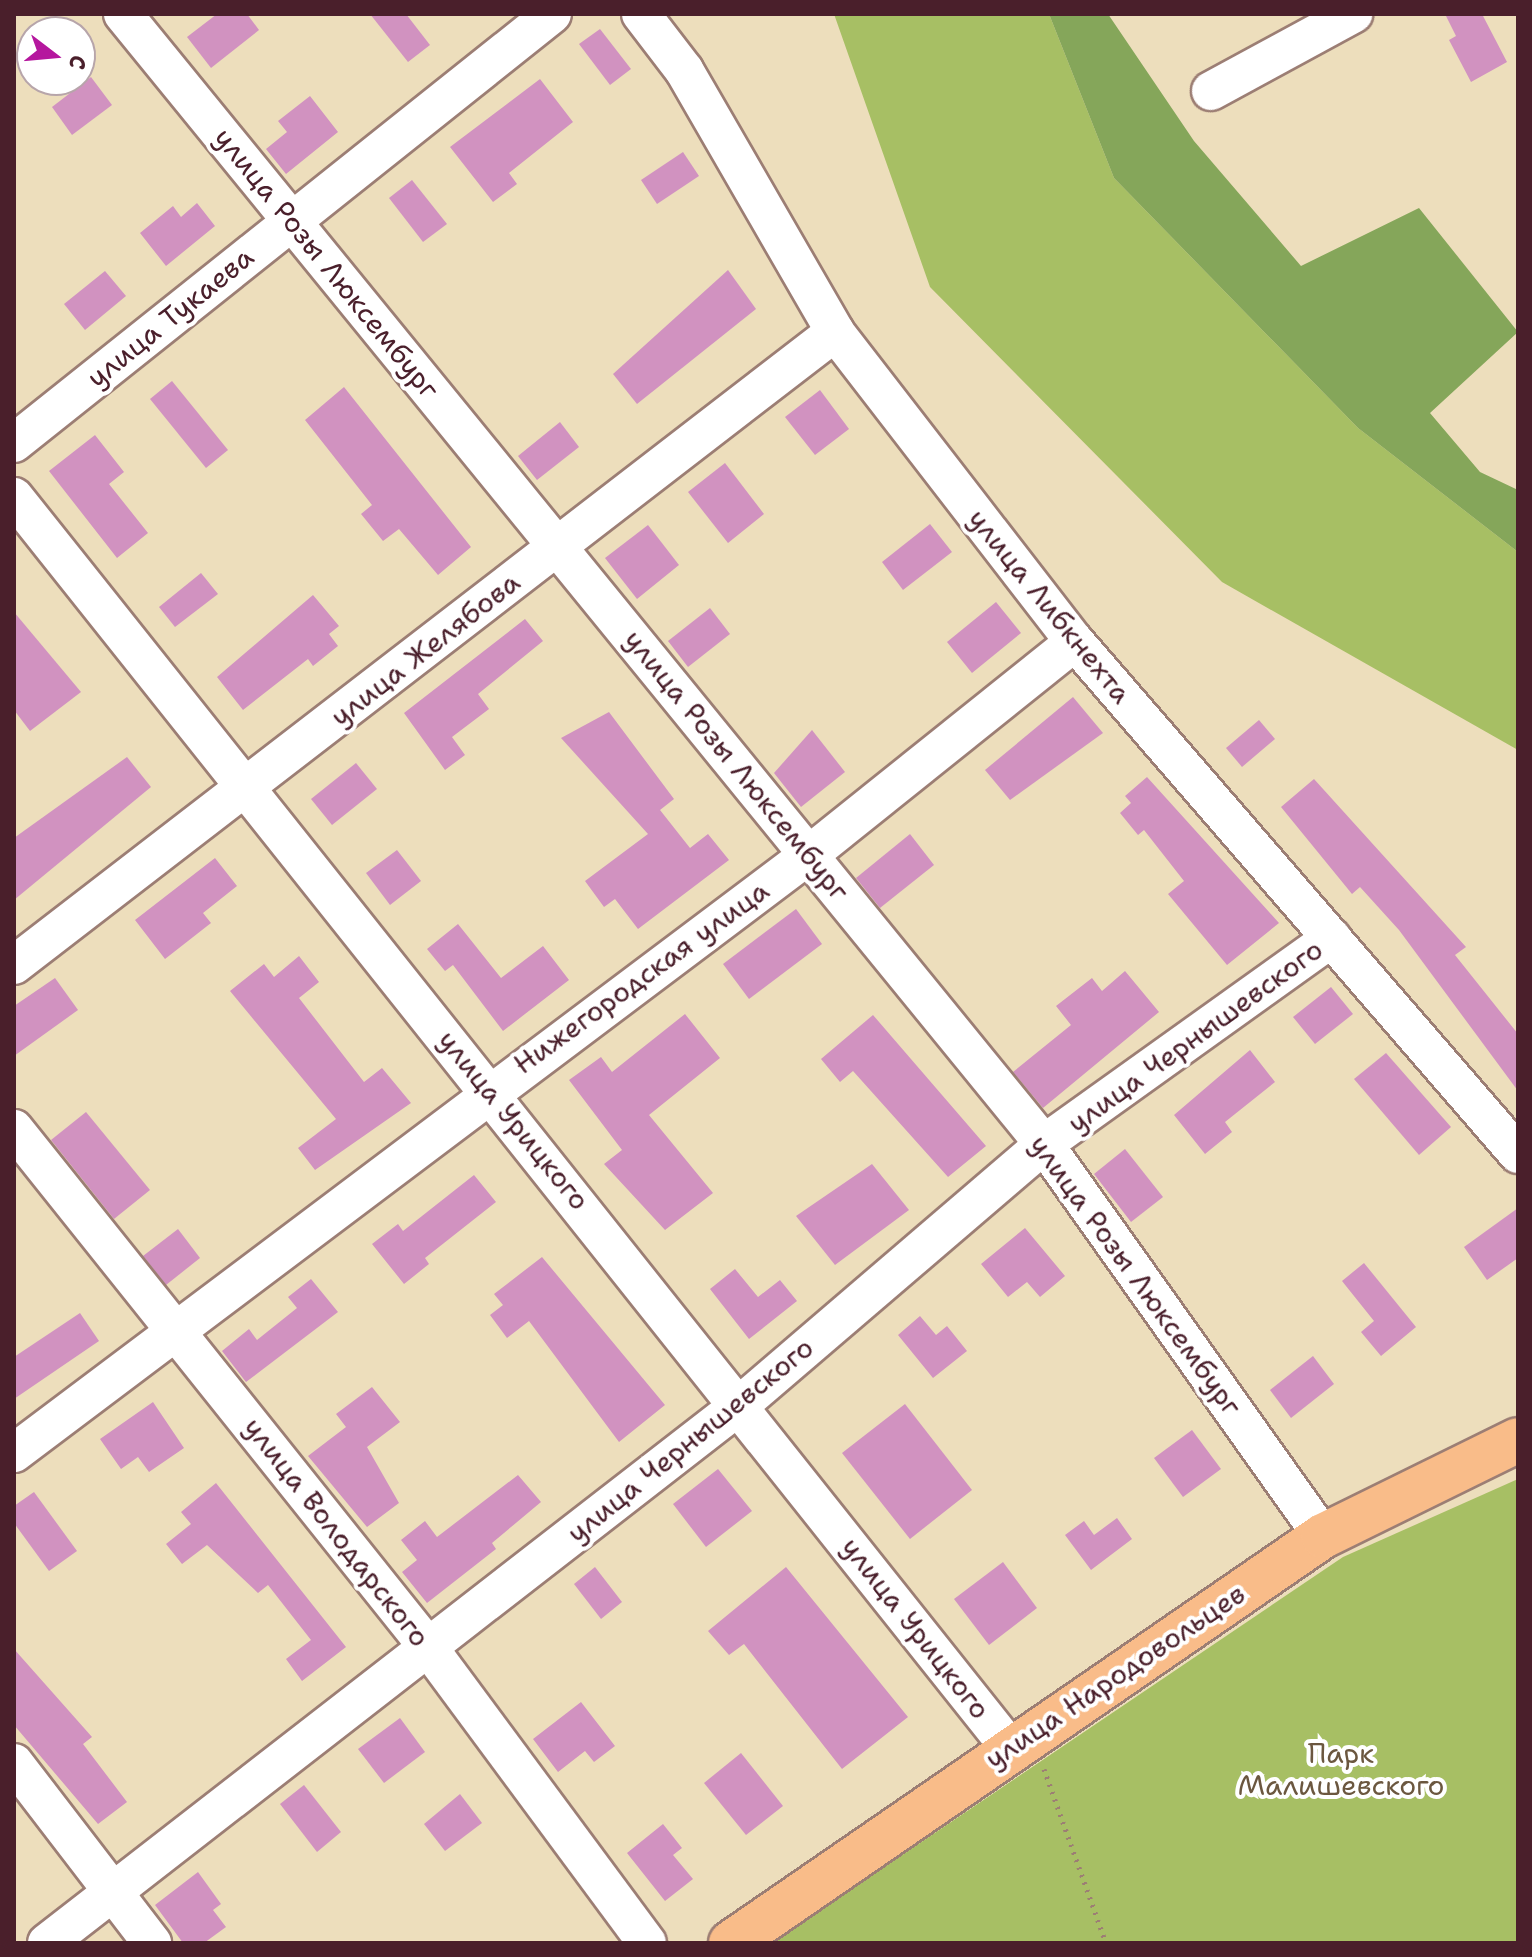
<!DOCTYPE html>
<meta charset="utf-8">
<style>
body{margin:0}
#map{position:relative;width:1532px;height:1957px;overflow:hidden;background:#eddebc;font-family:"Shantell Sans",sans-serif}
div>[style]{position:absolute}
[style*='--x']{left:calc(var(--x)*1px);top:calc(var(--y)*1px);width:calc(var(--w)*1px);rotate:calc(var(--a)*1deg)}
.green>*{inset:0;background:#a7bf64}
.forest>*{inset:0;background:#85a65a}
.building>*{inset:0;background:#d192c0}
.path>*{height:5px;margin-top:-2.5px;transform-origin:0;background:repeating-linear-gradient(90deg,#9c7e74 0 2px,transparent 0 8px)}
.roads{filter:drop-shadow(2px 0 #9c7e74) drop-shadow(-2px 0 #9c7e74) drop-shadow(0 2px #9c7e74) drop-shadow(0 -2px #9c7e74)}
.minor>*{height:38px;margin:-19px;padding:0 19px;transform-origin:19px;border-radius:19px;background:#fff}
.major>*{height:44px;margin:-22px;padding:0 22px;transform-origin:22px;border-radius:22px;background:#f9bc89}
span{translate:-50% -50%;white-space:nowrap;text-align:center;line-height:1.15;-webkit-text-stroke:8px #fff;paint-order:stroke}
.street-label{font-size:28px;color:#4a1f2b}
.park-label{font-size:28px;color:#6b573f}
.frame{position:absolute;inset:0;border:16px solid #4a1f2b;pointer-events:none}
.north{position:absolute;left:16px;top:16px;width:80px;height:80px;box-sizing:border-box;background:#fff;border:2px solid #b7a5aa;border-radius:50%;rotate:106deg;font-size:22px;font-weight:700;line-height:32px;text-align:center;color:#4a1f2b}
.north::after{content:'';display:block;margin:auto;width:28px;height:36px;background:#b5179e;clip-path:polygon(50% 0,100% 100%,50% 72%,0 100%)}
</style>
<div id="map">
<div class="green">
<i style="clip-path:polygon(834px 14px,1049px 14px,1114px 178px,1358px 428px,1518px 552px,1518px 750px,1222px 582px,930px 287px)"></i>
<i style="clip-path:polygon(1518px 1479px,1518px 1943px,772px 1943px,1343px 1557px)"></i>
</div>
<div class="forest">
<i style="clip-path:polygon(1049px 14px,1108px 14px,1194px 141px,1301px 266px,1419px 208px,1518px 332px,1430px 413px,1480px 472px,1518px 490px,1518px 552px,1358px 428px,1114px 178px)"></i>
</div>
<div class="building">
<i style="clip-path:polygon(217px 14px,247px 14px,259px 30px,211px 68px,187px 37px)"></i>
<i style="clip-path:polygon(370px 14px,406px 14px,430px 45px,408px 62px)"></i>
<i style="clip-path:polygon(1445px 14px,1482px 14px,1507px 62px,1471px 82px,1449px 40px,1456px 36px)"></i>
<i style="clip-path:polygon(600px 29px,631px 69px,610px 85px,579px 44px)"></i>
<i style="clip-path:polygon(91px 77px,112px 105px,72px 135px,52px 107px)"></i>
<i style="clip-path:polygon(540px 79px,573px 122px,509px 173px,517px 184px,493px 202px,450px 147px)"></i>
<i style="clip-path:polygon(310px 96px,338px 132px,286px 174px,266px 149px,287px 132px,278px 121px)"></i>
<i style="clip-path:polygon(683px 152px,699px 176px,657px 204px,641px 180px)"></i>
<i style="clip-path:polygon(412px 180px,447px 224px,423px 242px,389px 198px)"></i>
<i style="clip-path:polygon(197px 203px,215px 226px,166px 266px,140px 233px,173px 206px,181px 217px)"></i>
<i style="clip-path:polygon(728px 270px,756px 309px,637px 404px,613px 374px)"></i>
<i style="clip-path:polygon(105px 271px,126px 296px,85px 330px,64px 304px)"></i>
<i style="clip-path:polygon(172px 381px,228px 450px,206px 468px,150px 399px)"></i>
<i style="clip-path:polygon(344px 387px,471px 547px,438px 575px,399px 529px,383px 541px,361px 514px,372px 505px,305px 420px)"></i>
<i style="clip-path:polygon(820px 390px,849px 429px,815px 455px,785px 417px)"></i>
<i style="clip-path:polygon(560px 422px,579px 447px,537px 480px,518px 456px)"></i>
<i style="clip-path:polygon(95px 435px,124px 472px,109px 484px,148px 533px,117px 558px,49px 471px)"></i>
<i style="clip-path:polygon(725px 463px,764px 514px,728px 543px,688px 492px)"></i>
<i style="clip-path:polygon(930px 524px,952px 552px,903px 590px,882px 562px)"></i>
<i style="clip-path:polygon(648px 525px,679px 565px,637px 599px,605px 558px)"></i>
<i style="clip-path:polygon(201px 573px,218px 594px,175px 627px,159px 607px)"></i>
<i style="clip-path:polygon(313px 595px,339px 626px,329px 634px,338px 646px,313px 666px,308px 659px,243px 710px,217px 677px)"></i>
<i style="clip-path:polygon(996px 602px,1021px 633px,972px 673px,947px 642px)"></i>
<i style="clip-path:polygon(710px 608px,730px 634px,688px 667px,668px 641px)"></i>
<i style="clip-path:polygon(14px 612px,81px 692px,30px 731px,14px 710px)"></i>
<i style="clip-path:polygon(525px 619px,543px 641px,478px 694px,489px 709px,452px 737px,465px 755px,445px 770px,404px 713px)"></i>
<i style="clip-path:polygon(1073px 697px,1103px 733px,1010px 800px,985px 770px)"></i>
<i style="clip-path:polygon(609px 712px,674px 799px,660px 810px,690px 848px,708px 834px,729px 860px,638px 929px,615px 899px,604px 907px,585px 881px,648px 834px,561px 738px)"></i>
<i style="clip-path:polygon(1259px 720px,1275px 739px,1242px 767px,1226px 748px)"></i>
<i style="clip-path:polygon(812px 730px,845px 772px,801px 807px,774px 773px)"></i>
<i style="clip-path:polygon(127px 757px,151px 787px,14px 900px,14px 838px)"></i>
<i style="clip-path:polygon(356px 763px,377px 789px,332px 825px,311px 799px)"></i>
<i style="clip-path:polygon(1147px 777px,1279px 923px,1227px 965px,1168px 894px,1184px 881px,1144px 830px,1138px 835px,1120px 813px,1131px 803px,1125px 796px)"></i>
<i style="clip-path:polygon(1314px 779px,1466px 947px,1455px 955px,1518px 1034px,1518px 1091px,1399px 930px,1360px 887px,1352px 894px,1281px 807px)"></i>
<i style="clip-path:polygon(910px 834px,934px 865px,880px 908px,856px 878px)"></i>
<i style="clip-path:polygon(397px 850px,421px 881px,390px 905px,366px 873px)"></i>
<i style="clip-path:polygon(215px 858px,237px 886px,203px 913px,211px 923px,165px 959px,135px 920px)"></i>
<i style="clip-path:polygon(796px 909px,822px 944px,749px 999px,723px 964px)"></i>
<i style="clip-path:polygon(458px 924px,501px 978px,543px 946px,569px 980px,503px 1031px,453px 965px,445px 971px,427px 949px)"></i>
<i style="clip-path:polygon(299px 956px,319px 982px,299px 998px,364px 1082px,382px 1068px,411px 1103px,315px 1170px,298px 1148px,336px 1119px,230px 991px,264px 964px,274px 977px)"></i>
<i style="clip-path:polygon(1125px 971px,1159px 1012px,1043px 1108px,1013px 1072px,1071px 1025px,1056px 1006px,1092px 978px,1102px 991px)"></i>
<i style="clip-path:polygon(55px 978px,78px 1010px,14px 1056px,14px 1006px)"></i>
<i style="clip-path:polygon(1331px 987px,1353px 1014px,1315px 1044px,1293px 1017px)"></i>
<i style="clip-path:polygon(685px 1014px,720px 1058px,649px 1115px,713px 1193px,665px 1230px,604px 1164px,622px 1150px,569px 1080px,601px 1057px,612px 1072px)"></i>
<i style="clip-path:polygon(873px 1015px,986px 1146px,948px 1177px,853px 1071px,840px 1082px,821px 1059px)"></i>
<i style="clip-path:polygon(1250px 1050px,1275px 1082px,1225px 1122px,1232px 1132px,1205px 1154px,1174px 1115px)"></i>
<i style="clip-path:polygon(1386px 1053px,1451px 1127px,1419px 1155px,1354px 1079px)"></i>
<i style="clip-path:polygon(86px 1112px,150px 1190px,114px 1219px,51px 1140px)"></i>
<i style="clip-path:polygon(1125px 1149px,1163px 1197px,1131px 1222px,1094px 1174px)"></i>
<i style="clip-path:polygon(872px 1164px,909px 1210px,835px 1265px,796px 1216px)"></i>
<i style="clip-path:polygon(474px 1175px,496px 1202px,425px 1258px,429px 1264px,404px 1284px,372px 1244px,398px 1224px,403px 1231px)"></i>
<i style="clip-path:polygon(1518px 1208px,1518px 1258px,1487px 1280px,1464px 1247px)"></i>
<i style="clip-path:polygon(1025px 1228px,1065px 1276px,1040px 1297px,1027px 1282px,1008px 1297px,981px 1264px)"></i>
<i style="clip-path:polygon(178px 1229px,200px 1258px,166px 1285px,143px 1256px)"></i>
<i style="clip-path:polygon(542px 1257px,665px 1405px,619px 1442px,529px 1321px,507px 1338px,490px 1315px,503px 1305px,494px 1294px)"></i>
<i style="clip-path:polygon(1364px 1263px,1416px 1327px,1381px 1356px,1361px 1332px,1374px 1321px,1342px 1281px)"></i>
<i style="clip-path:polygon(735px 1269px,758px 1297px,780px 1280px,797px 1301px,749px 1339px,710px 1289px)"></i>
<i style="clip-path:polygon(311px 1279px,338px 1312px,246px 1382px,222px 1351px,249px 1329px,257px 1340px,297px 1308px,288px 1297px)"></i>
<i style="clip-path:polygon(80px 1313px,99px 1341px,14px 1399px,14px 1357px)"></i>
<i style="clip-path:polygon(920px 1316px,936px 1335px,947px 1326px,967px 1351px,933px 1378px,898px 1335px)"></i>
<i style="clip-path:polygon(1313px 1356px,1334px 1384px,1291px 1418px,1270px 1390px)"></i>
<i style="clip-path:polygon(372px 1387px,400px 1422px,367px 1447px,399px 1503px,367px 1527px,308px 1456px,346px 1427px,336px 1414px)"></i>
<i style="clip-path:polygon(153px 1402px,184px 1448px,149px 1472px,138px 1457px,121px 1469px,100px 1439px)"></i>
<i style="clip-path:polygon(905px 1404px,972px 1490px,910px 1539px,842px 1453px)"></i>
<i style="clip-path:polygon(1192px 1430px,1221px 1469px,1183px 1497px,1154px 1458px)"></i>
<i style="clip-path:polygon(718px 1469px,752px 1511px,706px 1547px,673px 1504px)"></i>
<i style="clip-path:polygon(518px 1475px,541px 1502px,492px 1543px,496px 1549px,427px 1603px,402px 1572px,417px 1560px,401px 1540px,425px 1521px,437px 1537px)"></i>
<i style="clip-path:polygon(216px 1483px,346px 1647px,302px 1681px,286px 1659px,311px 1640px,268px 1585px,258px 1593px,207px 1545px,182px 1564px,166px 1544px,191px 1524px,181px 1512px)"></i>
<i style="clip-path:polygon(34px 1492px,77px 1551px,49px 1571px,14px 1523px,14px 1506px)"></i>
<i style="clip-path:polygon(1117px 1518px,1132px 1539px,1091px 1570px,1065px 1535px,1084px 1521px,1094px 1535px)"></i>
<i style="clip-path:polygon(1003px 1562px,1037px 1608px,989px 1645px,954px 1599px)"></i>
<i style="clip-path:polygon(595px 1567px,622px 1602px,601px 1619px,574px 1584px)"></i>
<i style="clip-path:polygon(786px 1567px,908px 1717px,842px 1769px,744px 1644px,729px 1655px,708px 1631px)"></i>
<i style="clip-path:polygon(14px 1649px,92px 1737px,83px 1744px,127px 1802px,98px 1824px,14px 1725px)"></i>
<i style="clip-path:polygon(581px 1702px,615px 1746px,594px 1762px,585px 1751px,558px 1772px,533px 1739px)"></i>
<i style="clip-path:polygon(400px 1718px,425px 1752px,384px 1783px,358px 1749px)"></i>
<i style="clip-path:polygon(741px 1753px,783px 1806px,746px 1835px,704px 1783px)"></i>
<i style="clip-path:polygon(304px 1785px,341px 1832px,317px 1852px,280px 1804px)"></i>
<i style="clip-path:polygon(460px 1794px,482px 1823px,445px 1851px,424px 1824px)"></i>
<i style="clip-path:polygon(663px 1824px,682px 1848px,673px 1855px,693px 1879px,665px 1901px,627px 1853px)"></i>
<i style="clip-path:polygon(198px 1872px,221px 1904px,213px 1910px,226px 1927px,204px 1943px,183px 1943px,155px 1905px)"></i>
</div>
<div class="path">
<i style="--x:1044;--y:1769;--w:185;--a:70.4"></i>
</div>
<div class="roads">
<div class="minor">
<i style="--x:123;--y:14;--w:1458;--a:50.82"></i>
<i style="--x:1044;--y:1144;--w:481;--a:54.6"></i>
<i style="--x:641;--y:14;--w:71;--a:52.5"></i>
<i style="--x:684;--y:70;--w:302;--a:60"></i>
<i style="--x:835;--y:332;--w:392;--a:52.3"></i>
<i style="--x:1075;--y:642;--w:677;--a:49.13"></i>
<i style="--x:1211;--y:91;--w:162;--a:-28.5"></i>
<i style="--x:14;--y:443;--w:688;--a:-38.57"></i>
<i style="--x:14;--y:497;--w:1598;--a:51.48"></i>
<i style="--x:14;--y:965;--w:1037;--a:-37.63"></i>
<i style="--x:14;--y:1129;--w:663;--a:51.37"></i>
<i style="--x:428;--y:1647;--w:368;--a:53.5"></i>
<i style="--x:14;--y:1453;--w:996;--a:-36.96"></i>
<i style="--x:810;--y:854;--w:339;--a:-38.7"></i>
<i style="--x:14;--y:1763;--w:227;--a:52.5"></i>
<i style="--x:47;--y:1943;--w:879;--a:-37.83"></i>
<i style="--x:741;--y:1404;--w:399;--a:-40.6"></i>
<i style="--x:1044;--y:1144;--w:354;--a:-35.6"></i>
</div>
<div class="major">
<i style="--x:731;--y:1943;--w:718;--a:-34.51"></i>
<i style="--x:1323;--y:1536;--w:217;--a:-26.2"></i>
</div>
</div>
<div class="street-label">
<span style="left:327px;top:263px;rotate:51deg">улица Розы Люксембург</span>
<span style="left:170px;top:317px;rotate:-39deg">улица Тукаева</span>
<span style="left:1050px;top:606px;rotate:51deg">улица Либкнехта</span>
<span style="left:425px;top:649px;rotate:-38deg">улица Желябова</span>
<span style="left:737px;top:765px;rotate:51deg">улица Розы Люксембург</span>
<span style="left:641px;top:977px;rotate:-36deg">Нижегородская улица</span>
<span style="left:1195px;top:1036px;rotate:-36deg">улица Чернышевского</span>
<span style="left:514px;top:1120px;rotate:51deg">улица Урицкого</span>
<span style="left:1136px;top:1275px;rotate:54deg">улица Розы Люксембург</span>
<span style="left:690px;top:1440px;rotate:-39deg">улица Чернышевского</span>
<span style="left:337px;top:1532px;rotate:52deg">улица Володарского</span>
<span style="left:916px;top:1628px;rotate:52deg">улица Урицкого</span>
<span style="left:1115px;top:1676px;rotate:-34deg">улица Народовольцев</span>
</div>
<div class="park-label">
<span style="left:1341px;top:1769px">Парк<br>Малишевского</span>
</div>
<div class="frame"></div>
<div class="north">С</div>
</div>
